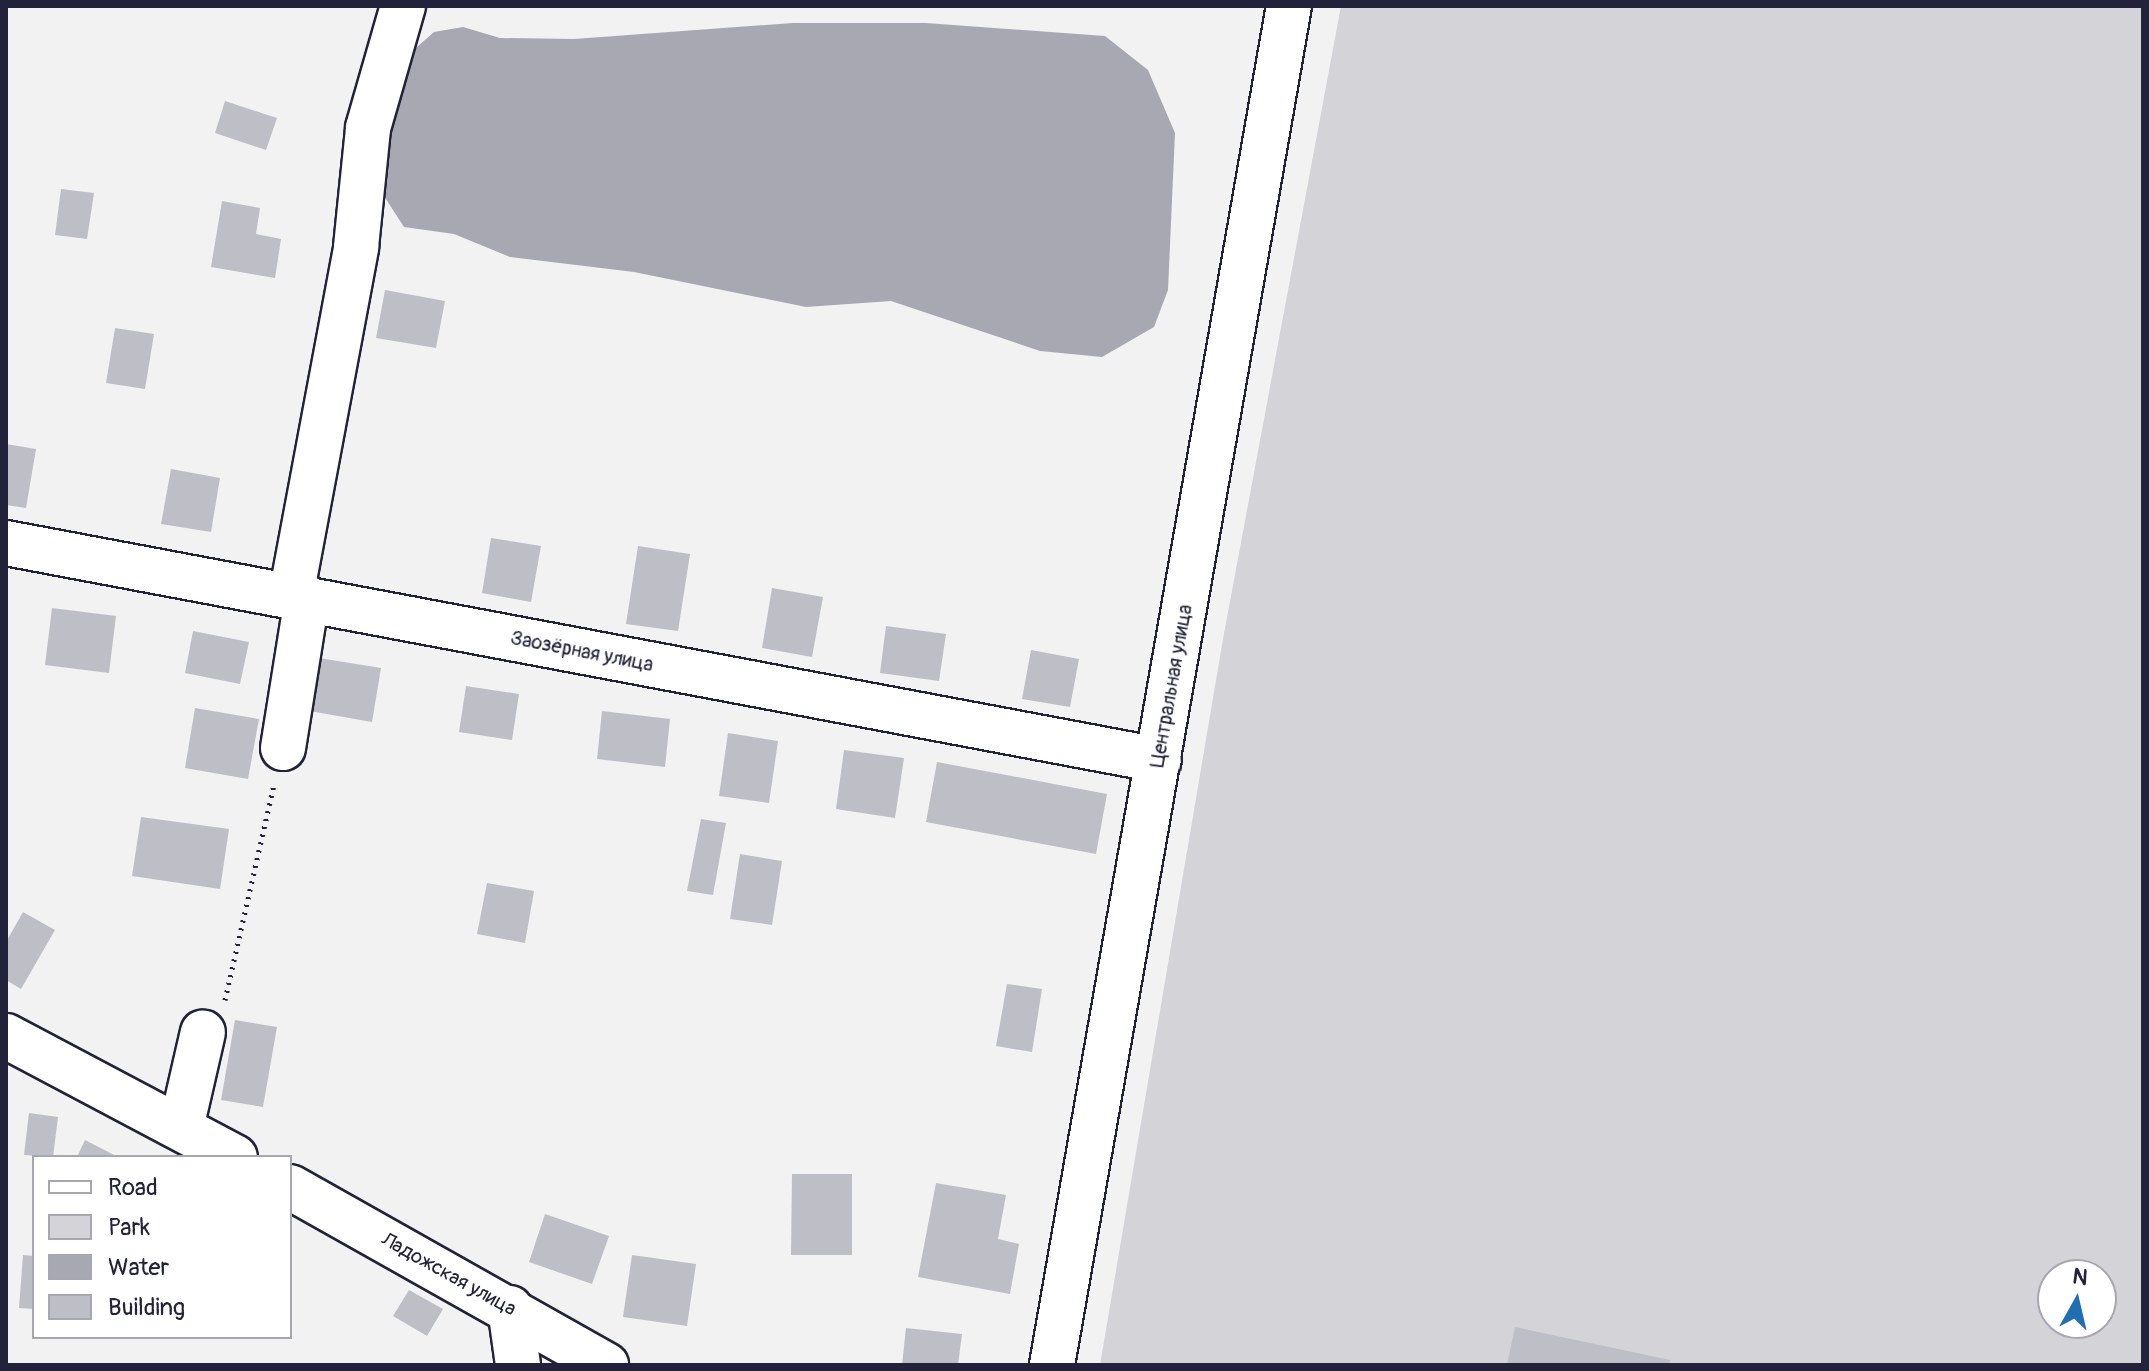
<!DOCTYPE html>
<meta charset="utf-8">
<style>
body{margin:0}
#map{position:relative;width:2149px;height:1371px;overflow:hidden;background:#f2f2f3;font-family:Pangolin,sans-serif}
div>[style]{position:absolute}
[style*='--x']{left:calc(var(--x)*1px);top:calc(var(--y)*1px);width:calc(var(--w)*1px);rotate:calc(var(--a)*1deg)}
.green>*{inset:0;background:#d3d3d8}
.water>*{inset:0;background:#a8a8b2}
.building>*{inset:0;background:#bebec6}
.path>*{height:5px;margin-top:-2.5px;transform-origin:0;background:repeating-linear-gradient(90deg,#22223b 0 2px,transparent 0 8px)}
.roads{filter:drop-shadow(2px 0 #22223b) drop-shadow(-2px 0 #22223b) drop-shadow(0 2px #22223b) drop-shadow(0 -2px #22223b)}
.minor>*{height:44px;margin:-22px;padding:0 22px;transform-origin:22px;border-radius:22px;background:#fff}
span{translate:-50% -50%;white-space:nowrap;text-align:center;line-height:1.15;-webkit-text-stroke:6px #fff;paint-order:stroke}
.street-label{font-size:20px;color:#22223b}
.frame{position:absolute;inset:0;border:8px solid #22223b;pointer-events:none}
.legend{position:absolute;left:32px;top:1155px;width:260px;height:184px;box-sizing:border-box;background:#fff;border:2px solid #a7a7b1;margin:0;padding:10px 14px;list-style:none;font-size:24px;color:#22223b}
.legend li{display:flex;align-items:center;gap:16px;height:40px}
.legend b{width:40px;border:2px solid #a7a7b1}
.north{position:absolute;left:2037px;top:1259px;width:80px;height:80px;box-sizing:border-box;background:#fff;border:2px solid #a7a7b1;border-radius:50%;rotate:8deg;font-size:22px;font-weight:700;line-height:32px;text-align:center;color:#22223b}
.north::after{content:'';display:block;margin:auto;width:28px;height:36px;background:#1f6fb2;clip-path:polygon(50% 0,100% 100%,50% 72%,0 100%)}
</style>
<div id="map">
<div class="green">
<i style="clip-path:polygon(evenodd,1341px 6px,2143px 6px,2143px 1365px,1100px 1365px,1223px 639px,1341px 6px,2053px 1275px,2101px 1275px,2101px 1323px,2053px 1323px,2053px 1275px)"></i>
</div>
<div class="water">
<i style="clip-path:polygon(793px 23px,926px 23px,1105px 36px,1148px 70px,1175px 133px,1168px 290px,1154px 327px,1102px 357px,1040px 351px,891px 301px,806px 307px,634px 272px,510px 257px,454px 234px,404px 227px,382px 193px,388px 118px,409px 54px,434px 32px,463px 27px,500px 38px,574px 39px)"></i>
</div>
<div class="building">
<i style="clip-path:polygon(225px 101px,277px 118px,266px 150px,215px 133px)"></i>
<i style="clip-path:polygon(61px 189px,94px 193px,87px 239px,55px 235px)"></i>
<i style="clip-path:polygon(222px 201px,260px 208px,256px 234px,281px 239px,275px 278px,211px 267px)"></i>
<i style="clip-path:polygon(385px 290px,445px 301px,436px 348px,376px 338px)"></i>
<i style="clip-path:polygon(115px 328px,154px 334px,145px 389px,106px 383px)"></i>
<i style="clip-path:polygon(6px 444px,36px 449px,26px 508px,6px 505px)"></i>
<i style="clip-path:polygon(171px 469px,220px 478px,211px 532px,161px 524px)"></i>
<i style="clip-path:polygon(491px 538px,541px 546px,531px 602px,482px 593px)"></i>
<i style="clip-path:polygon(638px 546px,690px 554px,678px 631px,626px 624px)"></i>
<i style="clip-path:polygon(772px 588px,823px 597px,812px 657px,762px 648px)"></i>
<i style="clip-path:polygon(52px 608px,116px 616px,109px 673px,45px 665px)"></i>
<i style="clip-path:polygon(886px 626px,946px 634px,939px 681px,880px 673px)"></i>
<i style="clip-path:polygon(193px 631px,249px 642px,240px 684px,185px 673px)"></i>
<i style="clip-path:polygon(1031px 650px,1079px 659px,1070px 707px,1022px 699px)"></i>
<i style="clip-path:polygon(313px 657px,381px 668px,372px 722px,304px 710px)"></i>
<i style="clip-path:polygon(466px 686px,519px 694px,512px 740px,459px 732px)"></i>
<i style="clip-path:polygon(195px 708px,259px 719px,248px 779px,185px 768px)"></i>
<i style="clip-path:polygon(602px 711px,670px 719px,665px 767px,597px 759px)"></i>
<i style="clip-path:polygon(728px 733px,778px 741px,769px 803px,719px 796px)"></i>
<i style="clip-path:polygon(844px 750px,904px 758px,895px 818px,836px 809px)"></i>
<i style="clip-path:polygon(937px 762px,1107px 794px,1096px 854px,926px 822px)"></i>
<i style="clip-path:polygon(141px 817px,229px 829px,220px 889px,132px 876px)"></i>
<i style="clip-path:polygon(701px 819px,726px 823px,713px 895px,687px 891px)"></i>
<i style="clip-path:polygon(740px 854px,782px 861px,772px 925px,730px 919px)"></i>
<i style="clip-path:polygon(487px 883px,534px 891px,525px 943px,477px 934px)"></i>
<i style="clip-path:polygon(23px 912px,55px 930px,21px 989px,6px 980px,6px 942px)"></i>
<i style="clip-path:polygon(1007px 984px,1042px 989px,1032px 1052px,996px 1046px)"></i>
<i style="clip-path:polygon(235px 1020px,277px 1027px,263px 1107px,221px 1100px)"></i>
<i style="clip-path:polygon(29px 1113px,58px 1117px,53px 1157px,24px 1155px)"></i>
<i style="clip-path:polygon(85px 1140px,118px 1157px,77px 1157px)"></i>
<i style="clip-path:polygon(792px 1174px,852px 1174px,852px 1255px,791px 1255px)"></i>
<i style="clip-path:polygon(936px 1183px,1006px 1195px,998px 1239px,1019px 1244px,1010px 1294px,918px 1277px)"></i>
<i style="clip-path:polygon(545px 1214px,609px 1236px,592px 1284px,529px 1262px)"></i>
<i style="clip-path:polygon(23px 1255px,34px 1256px,34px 1309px,19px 1308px)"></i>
<i style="clip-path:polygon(632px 1255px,696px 1264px,687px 1326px,623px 1317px)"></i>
<i style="clip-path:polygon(409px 1290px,443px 1309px,427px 1336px,393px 1316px)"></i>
<i style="clip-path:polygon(1515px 1327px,1670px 1360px,1669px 1365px,1507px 1365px)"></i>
<i style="clip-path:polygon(906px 1328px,962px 1334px,958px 1365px,902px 1365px)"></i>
</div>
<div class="path">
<i style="--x:225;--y:1000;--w:221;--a:-77.2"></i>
</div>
<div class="roads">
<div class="minor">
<i style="--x:6;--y:543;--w:1173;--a:10.66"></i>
<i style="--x:291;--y:596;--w:355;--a:-79.4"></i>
<i style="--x:356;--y:247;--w:120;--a:-84.2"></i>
<i style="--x:368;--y:128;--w:127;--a:-74"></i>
<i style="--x:283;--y:748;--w:152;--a:-80.9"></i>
<i style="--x:6;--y:1036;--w:259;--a:27.9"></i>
<i style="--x:181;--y:1128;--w:98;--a:-77.1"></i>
<i style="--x:290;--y:1187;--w:363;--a:29.4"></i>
<i style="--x:510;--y:1308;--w:58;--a:82"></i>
<i style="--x:1052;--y:1365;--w:1380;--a:-80.11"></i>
</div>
</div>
<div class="street-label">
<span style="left:582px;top:651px;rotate:11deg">Заозёрная улица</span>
<span style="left:1171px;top:686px;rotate:-80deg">Центральная улица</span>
<span style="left:449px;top:1274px;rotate:29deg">Ладожская улица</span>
</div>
<div class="frame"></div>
<ul class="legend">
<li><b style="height:10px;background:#fff"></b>Road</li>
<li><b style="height:22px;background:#d3d3d8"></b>Park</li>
<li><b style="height:22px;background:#a8a8b2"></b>Water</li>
<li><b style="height:22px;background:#bebec6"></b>Building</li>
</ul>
<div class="north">N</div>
</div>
